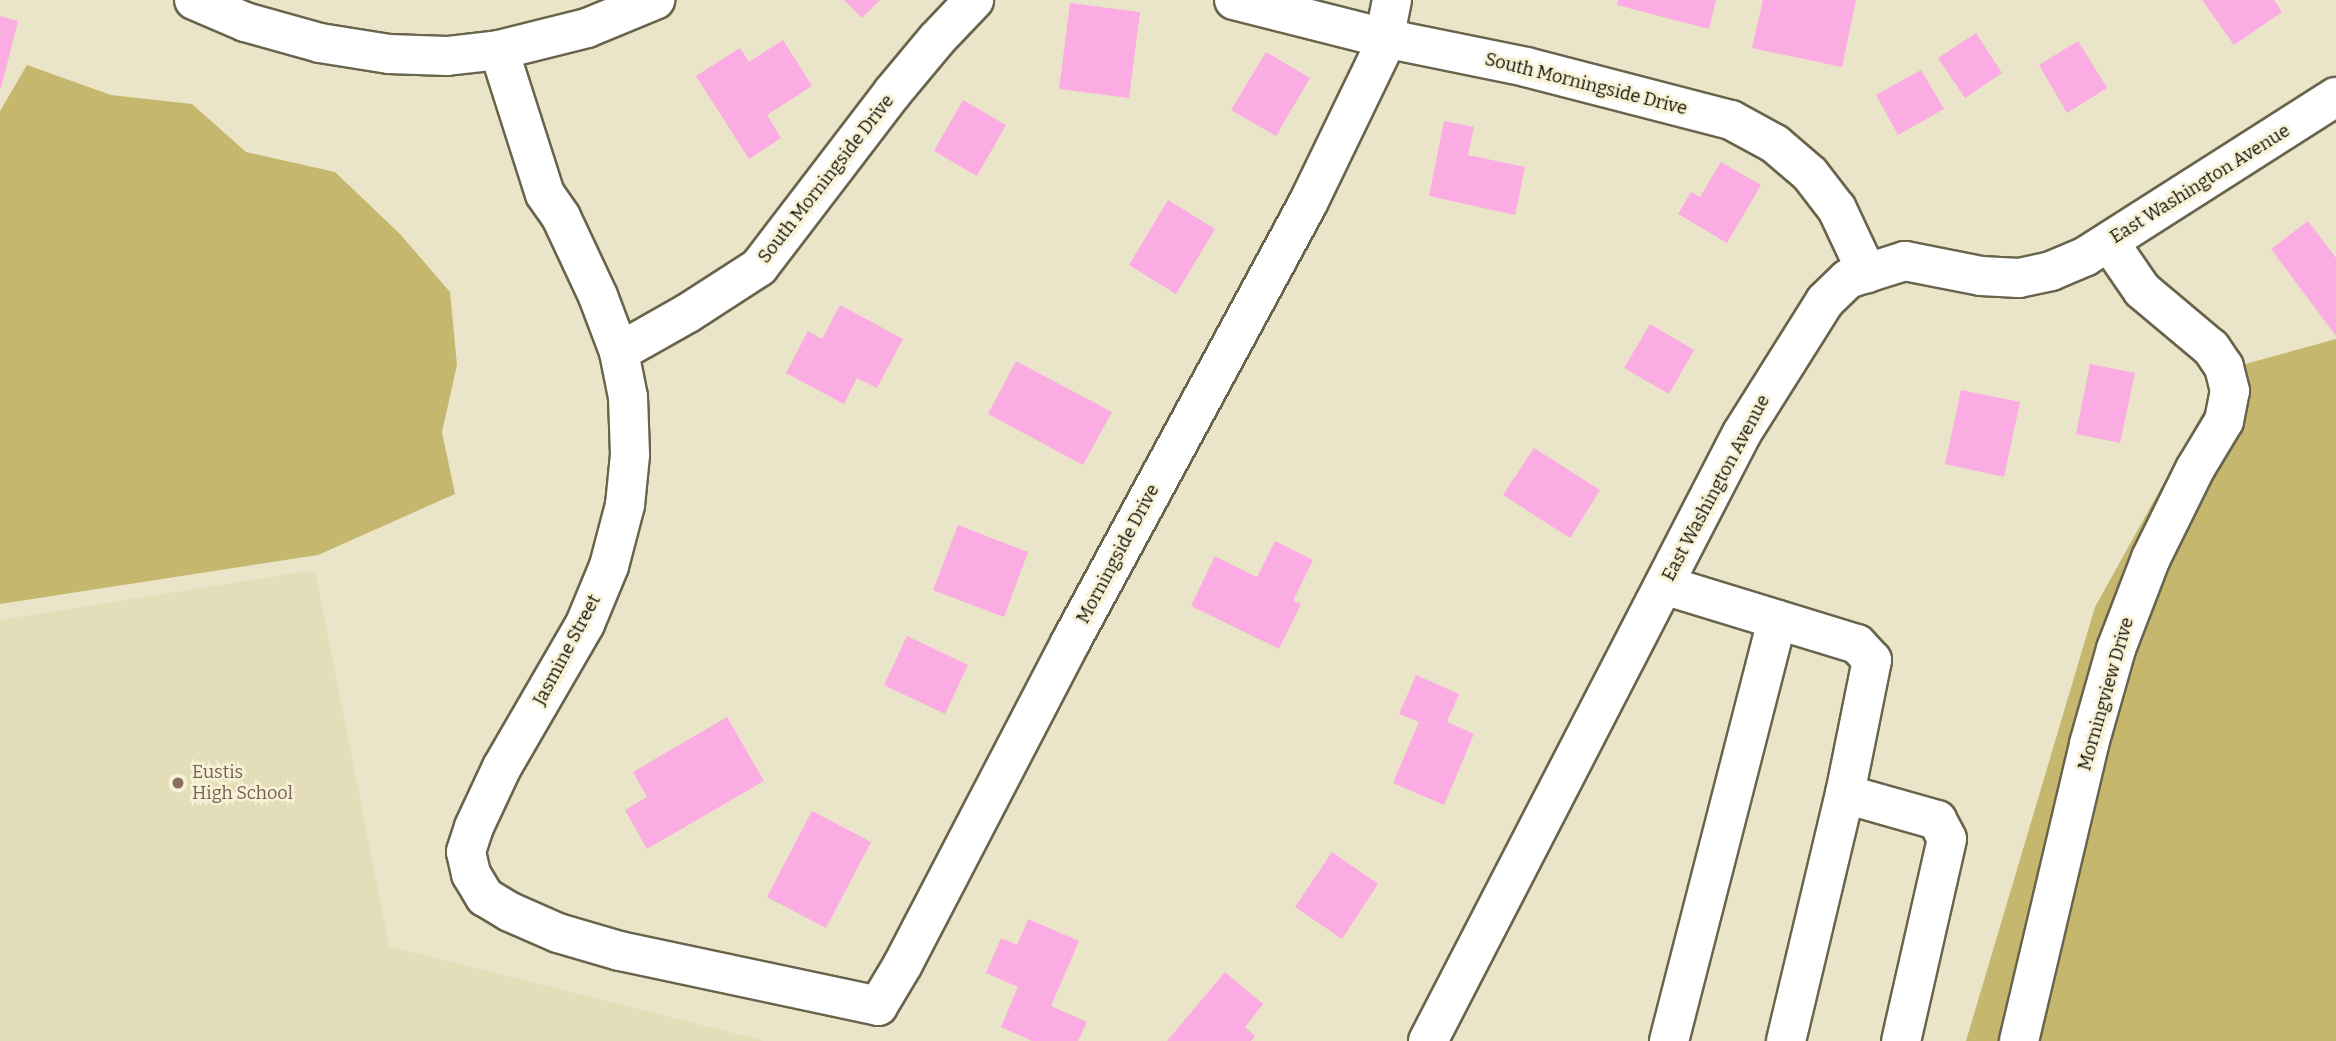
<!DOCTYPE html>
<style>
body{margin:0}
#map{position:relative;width:2336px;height:1041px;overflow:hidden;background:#eae5c9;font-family:Bitter,serif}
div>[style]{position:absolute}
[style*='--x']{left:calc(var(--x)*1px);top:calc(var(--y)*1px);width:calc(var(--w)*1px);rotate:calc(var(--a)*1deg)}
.built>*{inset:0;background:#e3ddb9}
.green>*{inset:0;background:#c6b76f}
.building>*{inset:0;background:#fbace2}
.roads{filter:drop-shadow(2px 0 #69644c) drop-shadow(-2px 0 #69644c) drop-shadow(0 2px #69644c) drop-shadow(0 -2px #69644c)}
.minor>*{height:38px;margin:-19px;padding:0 19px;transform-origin:19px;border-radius:19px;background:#fff}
.dots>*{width:19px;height:19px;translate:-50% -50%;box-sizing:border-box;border:4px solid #f7f2d6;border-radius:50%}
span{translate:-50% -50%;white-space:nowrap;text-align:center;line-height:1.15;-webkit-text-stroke:5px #f7f2d6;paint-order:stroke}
.street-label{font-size:18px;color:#0f0d05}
.education-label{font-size:18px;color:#785e54}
.left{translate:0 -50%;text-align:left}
</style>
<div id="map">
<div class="built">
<i style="clip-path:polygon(315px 570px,389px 946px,764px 1041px,0 1041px,0 620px)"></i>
</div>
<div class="green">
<i style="clip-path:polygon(27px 65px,111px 95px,192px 104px,246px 152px,335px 172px,400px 234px,450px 292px,457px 365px,442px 432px,455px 494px,318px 555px,0 604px,0 111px)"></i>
<i style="clip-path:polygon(2336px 339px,2336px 1041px,1966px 1041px,2095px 607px,2227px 369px)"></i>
</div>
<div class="building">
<i style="clip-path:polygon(844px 0,880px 0,862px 18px)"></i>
<i style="clip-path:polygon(1618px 0,1716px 0,1709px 29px,1617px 5px)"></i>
<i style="clip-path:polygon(1763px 0,1856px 0,1842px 67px,1752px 48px)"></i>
<i style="clip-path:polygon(2202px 0,2274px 0,2282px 12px,2234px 45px)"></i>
<i style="clip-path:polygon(1070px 3px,1140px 12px,1129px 98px,1059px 89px)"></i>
<i style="clip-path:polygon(0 16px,18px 21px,1px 88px,0 88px)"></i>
<i style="clip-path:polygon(1976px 33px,2002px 73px,1965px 98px,1938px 58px)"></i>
<i style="clip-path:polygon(783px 40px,812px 86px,767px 115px,781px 138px,749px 159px,696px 76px,740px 48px,749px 62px)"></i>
<i style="clip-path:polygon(2078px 41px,2107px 88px,2067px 113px,2039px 65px)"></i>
<i style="clip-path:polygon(1266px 52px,1310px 78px,1276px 136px,1231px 110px)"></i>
<i style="clip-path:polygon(1921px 70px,1944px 109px,1898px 135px,1876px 95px)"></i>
<i style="clip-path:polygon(963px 100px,1006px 125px,977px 176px,934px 151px)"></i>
<i style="clip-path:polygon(1444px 121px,1474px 127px,1468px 155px,1525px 167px,1515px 215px,1429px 196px)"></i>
<i style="clip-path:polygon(1721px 162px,1761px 185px,1727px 243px,1678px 214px,1691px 192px,1700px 197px)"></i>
<i style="clip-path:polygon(1168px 200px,1215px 229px,1176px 294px,1129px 265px)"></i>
<i style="clip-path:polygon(2308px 221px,2336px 258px,2336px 336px,2271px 249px)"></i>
<i style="clip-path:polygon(840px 305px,903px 339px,877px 388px,857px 378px,844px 404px,786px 373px,808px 331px,822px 339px)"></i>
<i style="clip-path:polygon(1650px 324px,1694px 350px,1669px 394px,1624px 368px)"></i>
<i style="clip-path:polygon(1016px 361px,1112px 412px,1083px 465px,988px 414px)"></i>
<i style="clip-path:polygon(2090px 364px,2135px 373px,2120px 443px,2076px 434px)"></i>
<i style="clip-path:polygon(1961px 390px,2020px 402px,2004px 477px,1945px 464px)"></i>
<i style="clip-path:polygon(1534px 448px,1600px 490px,1570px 538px,1503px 495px)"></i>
<i style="clip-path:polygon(958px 525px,1028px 552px,1004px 617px,933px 590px)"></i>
<i style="clip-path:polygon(1275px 541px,1313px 560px,1293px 601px,1301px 604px,1279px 649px,1191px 606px,1215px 556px,1257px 577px)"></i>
<i style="clip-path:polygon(907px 636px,968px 665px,945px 714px,884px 685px)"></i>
<i style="clip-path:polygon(1416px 675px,1459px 694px,1447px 722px,1474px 734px,1444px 805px,1393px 783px,1419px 722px,1399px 714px)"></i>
<i style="clip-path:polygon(727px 717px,764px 781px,647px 849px,625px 810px,647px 797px,633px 772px)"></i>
<i style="clip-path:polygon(812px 811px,871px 842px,826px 928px,767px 897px)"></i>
<i style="clip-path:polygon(1332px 852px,1378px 884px,1342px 939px,1295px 907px)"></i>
<i style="clip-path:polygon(1028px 919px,1079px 941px,1051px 1006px,1087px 1022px,1078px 1041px,1032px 1041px,1001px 1027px,1018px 987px,986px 973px,1001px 938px,1017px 945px)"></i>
<i style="clip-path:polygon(1225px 972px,1263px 1004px,1245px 1027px,1255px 1036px,1251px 1041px,1167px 1041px)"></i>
</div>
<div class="roads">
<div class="minor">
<i style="--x:194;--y:0;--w:56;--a:23.3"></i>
<i style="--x:245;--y:22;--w:78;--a:15.6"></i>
<i style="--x:320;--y:43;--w:70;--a:9.1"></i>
<i style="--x:389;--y:54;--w:58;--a:2"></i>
<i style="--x:447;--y:56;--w:52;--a:-6.6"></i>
<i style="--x:499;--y:50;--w:91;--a:-14"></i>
<i style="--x:587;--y:28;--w:74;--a:-22.4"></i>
<i style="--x:1234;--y:0;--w:155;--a:14.2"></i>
<i style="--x:1384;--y:38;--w:145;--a:11.5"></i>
<i style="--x:1526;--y:67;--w:212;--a:14.5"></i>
<i style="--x:1731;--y:120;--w:50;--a:28.6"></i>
<i style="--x:1775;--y:144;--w:46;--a:40.6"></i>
<i style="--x:1810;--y:174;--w:44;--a:52.4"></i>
<i style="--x:1837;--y:209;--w:71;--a:64.9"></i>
<i style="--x:499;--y:50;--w:151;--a:72.3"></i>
<i style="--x:545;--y:194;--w:28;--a:55"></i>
<i style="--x:561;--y:217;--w:87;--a:64.9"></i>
<i style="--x:598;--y:296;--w:60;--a:69.4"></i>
<i style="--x:619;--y:352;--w:46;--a:78.7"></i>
<i style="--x:628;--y:397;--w:58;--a:88"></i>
<i style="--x:630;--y:455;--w:50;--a:95.7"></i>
<i style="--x:625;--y:505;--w:63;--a:104.7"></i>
<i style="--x:609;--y:566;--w:63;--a:112.5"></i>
<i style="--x:585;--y:624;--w:165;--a:120.1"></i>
<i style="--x:502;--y:767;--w:66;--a:115"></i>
<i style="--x:474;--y:827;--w:26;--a:108"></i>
<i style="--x:466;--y:852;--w:23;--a:77"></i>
<i style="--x:471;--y:874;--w:27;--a:59"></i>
<i style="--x:485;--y:897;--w:29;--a:31"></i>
<i style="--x:510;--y:912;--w:52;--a:23.6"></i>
<i style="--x:558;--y:933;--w:65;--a:16.2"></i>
<i style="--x:620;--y:951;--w:264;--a:12"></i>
<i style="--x:878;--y:1006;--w:49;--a:-59.2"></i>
<i style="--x:903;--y:964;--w:362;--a:-62.5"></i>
<i style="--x:1070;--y:643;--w:500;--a:-61.59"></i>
<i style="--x:1308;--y:203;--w:170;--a:-64.2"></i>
<i style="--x:1382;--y:50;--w:51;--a:-78.7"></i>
<i style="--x:619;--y:352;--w:79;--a:-29.5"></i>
<i style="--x:688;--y:313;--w:85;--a:-32.9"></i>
<i style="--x:759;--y:267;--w:219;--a:-52.6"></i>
<i style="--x:892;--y:93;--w:70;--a:-50.2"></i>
<i style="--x:937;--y:39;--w:54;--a:-46.5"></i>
<i style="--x:1664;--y:585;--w:202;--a:17"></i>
<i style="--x:1857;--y:644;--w:22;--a:47"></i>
<i style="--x:1872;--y:660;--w:137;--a:101.4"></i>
<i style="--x:1845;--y:794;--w:96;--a:15.8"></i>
<i style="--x:1937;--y:820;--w:21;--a:62"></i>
<i style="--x:1947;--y:839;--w:207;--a:102.8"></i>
<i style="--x:1428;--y:1041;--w:684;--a:-62.69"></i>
<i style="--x:1742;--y:433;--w:156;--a:-57.8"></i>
<i style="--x:1825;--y:301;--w:32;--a:-44"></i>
<i style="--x:1848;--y:279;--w:60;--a:-17.5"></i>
<i style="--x:1905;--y:261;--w:77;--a:11.2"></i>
<i style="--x:1981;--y:276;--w:38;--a:3"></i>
<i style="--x:2019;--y:278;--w:33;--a:-12"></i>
<i style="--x:2051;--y:271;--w:38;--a:-23"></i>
<i style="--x:2086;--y:256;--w:296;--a:-32.5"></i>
<i style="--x:1669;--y:1041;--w:435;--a:-75.6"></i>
<i style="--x:1786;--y:1041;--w:254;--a:-76.6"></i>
<i style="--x:2019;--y:1041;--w:305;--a:-76.7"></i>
<i style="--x:2089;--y:744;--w:99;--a:-74.1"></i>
<i style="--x:2116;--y:649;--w:97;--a:-69"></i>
<i style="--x:2151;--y:558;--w:99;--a:-63.7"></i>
<i style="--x:2195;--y:469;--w:56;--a:-58.9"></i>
<i style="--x:2224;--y:421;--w:31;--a:-79"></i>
<i style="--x:2230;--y:391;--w:25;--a:-104"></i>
<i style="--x:2224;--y:367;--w:23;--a:-124"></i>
<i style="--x:2211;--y:348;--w:90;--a:-140"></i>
<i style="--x:2142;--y:290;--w:58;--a:-124.5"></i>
</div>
</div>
<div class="dots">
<i style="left:178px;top:783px;background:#8d6e63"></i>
</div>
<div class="street-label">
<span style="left:1586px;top:84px;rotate:14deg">South Morningside Drive</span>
<span style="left:826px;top:179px;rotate:-52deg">South Morningside Drive</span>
<span style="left:2200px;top:184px;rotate:-32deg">East Washington Avenue</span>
<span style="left:1716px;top:488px;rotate:-62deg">East Washington Avenue</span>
<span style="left:1118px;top:554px;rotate:-62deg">Morningside Drive</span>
<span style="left:567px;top:650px;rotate:-62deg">Jasmine Street</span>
<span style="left:2106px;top:694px;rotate:-74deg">Morningview Drive</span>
</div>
<div class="education-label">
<span class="left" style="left:192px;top:783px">Eustis<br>High School</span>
</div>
</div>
